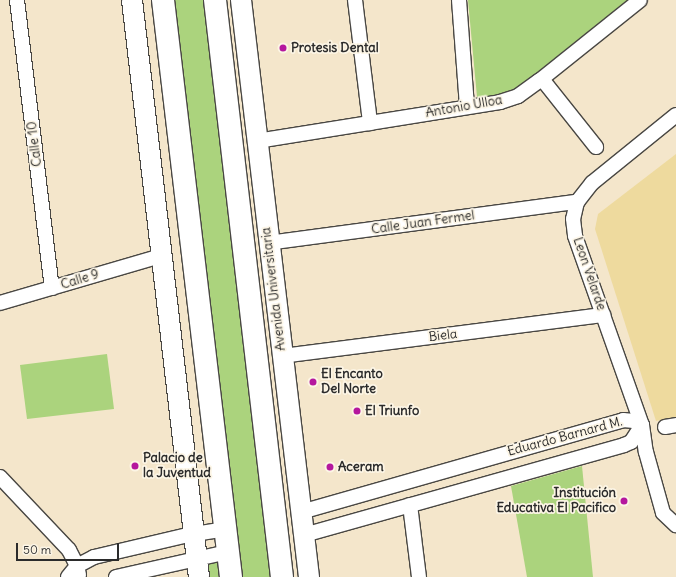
<!DOCTYPE html>
<meta charset="utf-8">
<style>
body{margin:0}
#map{position:relative;width:676px;height:577px;overflow:hidden;background:#f4e6cb;font-family:Delius,sans-serif}
div>[style]{position:absolute}
[style*='--x']{left:calc(var(--x)*1px);top:calc(var(--y)*1px);width:calc(var(--w)*1px);rotate:calc(var(--a)*1deg)}
.green>*{inset:0;background:#abd37d}
.sand>*{inset:0;background:#eeda9e}
.roads{filter:drop-shadow(1px 0 #494743) drop-shadow(-1px 0 #494743) drop-shadow(0 1px #494743) drop-shadow(0 -1px #494743)}
.minor>*{height:14px;margin:-7px;padding:0 7px;transform-origin:7px;border-radius:7px;background:#fff}
.secondary>*{height:20px;margin:-10px;padding:0 10px;transform-origin:10px;border-radius:10px;background:#fff}
.primary>*{height:22px;margin:-11px;padding:0 11px;transform-origin:11px;border-radius:11px;background:#fff}
.dots>*{width:11px;height:11px;translate:-50% -50%;box-sizing:border-box;border:2px solid #fcf5e5;border-radius:50%}
span{translate:-50% -50%;white-space:nowrap;text-align:center;line-height:1.15;-webkit-text-stroke:3.5px #fcf5e5;paint-order:stroke}
.poi-label{font-size:13px;color:#2b2b2b;font-weight:700}
.left{translate:0 -50%;text-align:left}
.right{translate:-100% -50%;text-align:right}
.street-label{font-size:13px;color:#2b2b2b}
.scale{position:absolute;left:16px;top:543px;width:103px;height:18px;box-sizing:border-box;border:2px solid #2b2b2b;border-top:0;padding-left:5px;font-size:12px;line-height:14px;white-space:nowrap;color:#2b2b2b;-webkit-text-stroke:3px #fcf5e5;paint-order:stroke}
</style>
<div id="map">
<div class="green">
<i style="clip-path:polygon(172px 0,208px 0,274px 577px,240px 577px)"></i>
<i style="clip-path:polygon(468px 0,630px 0,537px 76px,517px 90px,498px 97px,477px 97px)"></i>
<i style="clip-path:polygon(107px 354px,114px 409px,27px 419px,20px 365px)"></i>
<i style="clip-path:polygon(582px 466px,593px 577px,527px 577px,511px 486px)"></i>
<i style="clip-path:polygon(219px 547px,223px 577px,208px 577px,205px 551px)"></i>
</div>
<div class="sand">
<i style="clip-path:polygon(676px 154px,676px 417px,656px 421px,595px 229px,598px 214px)"></i>
</div>
<div class="roads">
<div class="minor">
<i style="--x:17;--y:0;--w:290;--a:83.1"></i>
<i style="--x:355;--y:0;--w:124;--a:83"></i>
<i style="--x:459;--y:0;--w:106;--a:85.7"></i>
<i style="--x:542;--y:79;--w:87;--a:51.5"></i>
<i style="--x:676;--y:115;--w:108;--a:141"></i>
<i style="--x:592;--y:183;--w:24;--a:128"></i>
<i style="--x:577;--y:202;--w:17;--a:103"></i>
<i style="--x:573;--y:219;--w:17;--a:83"></i>
<i style="--x:575;--y:236;--w:201;--a:70.5"></i>
<i style="--x:642;--y:425;--w:27;--a:82"></i>
<i style="--x:646;--y:452;--w:63;--a:74.4"></i>
<i style="--x:663;--y:513;--w:18;--a:43"></i>
<i style="--x:257;--y:141;--w:246;--a:-9.1"></i>
<i style="--x:500;--y:102;--w:19;--a:-18"></i>
<i style="--x:518;--y:96;--w:26;--a:-36"></i>
<i style="--x:539;--y:81;--w:129;--a:-38.7"></i>
<i style="--x:268;--y:243;--w:312;--a:-7.6"></i>
<i style="--x:0;--y:303;--w:168;--a:-16.3"></i>
<i style="--x:282;--y:356;--w:324;--a:-7.3"></i>
<i style="--x:665;--y:427;--w:11;--a:-10"></i>
<i style="--x:0;--y:477;--w:100;--a:46.6"></i>
<i style="--x:69;--y:550;--w:18;--a:63"></i>
<i style="--x:77;--y:566;--w:9;--a:77"></i>
<i style="--x:410;--y:505;--w:73;--a:82.9"></i>
<i style="--x:301;--y:512;--w:335;--a:-15.9"></i>
<i style="--x:623;--y:420;--w:11;--a:5"></i>
<i style="--x:634;--y:421;--w:9;--a:27"></i>
<i style="--x:304;--y:535;--w:332;--a:-15.7"></i>
<i style="--x:624;--y:445;--w:8;--a:-23"></i>
<i style="--x:631;--y:442;--w:20;--a:-57"></i>
<i style="--x:68;--y:577;--w:14;--a:-51"></i>
<i style="--x:77;--y:566;--w:19;--a:-28"></i>
<i style="--x:94;--y:557;--w:97;--a:-13.2"></i>
<i style="--x:188;--y:535;--w:37;--a:-9"></i>
<i style="--x:116;--y:577;--w:115;--a:-12.6"></i>
</div>
<div class="secondary">
<i style="--x:132;--y:0;--w:581;--a:83.38"></i>
<i style="--x:241;--y:0;--w:581;--a:83.28"></i>
</div>
<div class="primary">
<i style="--x:163;--y:0;--w:581;--a:83.28"></i>
<i style="--x:215;--y:0;--w:581;--a:83.38"></i>
</div>
</div>
<div class="dots">
<i style="left:283px;top:48px;background:#b5179e"></i>
<i style="left:313px;top:382px;background:#b5179e"></i>
<i style="left:357px;top:411px;background:#b5179e"></i>
<i style="left:135px;top:466px;background:#b5179e"></i>
<i style="left:330px;top:467px;background:#b5179e"></i>
<i style="left:624px;top:501px;background:#b5179e"></i>
</div>
<div class="poi-label">
<span class="left" style="left:291px;top:48px">Protesis Dental</span>
<span class="left" style="left:321px;top:382px">El Encanto<br>Del Norte</span>
<span class="left" style="left:365px;top:411px">El Triunfo</span>
<span class="left" style="left:143px;top:466px">Palacio de<br>la Juventud</span>
<span class="left" style="left:338px;top:467px">Aceram</span>
<span class="right" style="left:616px;top:501px">Institución<br>Educativa El Pacifico</span>
</div>
<div class="street-label">
<span style="left:464px;top:107px;rotate:-10deg">Antonio Ulloa</span>
<span style="left:35px;top:144px;rotate:-97deg">Calle 10</span>
<span style="left:423px;top:223px;rotate:-8deg">Calle Juan Fermel</span>
<span style="left:589px;top:274px;rotate:71deg">Leon Velarde</span>
<span style="left:80px;top:280px;rotate:-17deg">Calle 9</span>
<span style="left:274px;top:289px;rotate:-97deg">Avenida Universitaria</span>
<span style="left:443px;top:336px;rotate:-7deg">Biela</span>
<span style="left:565px;top:437px;rotate:-15deg">Eduardo Barnard M.</span>
</div>
<div class="scale">50 m</div>
</div>
